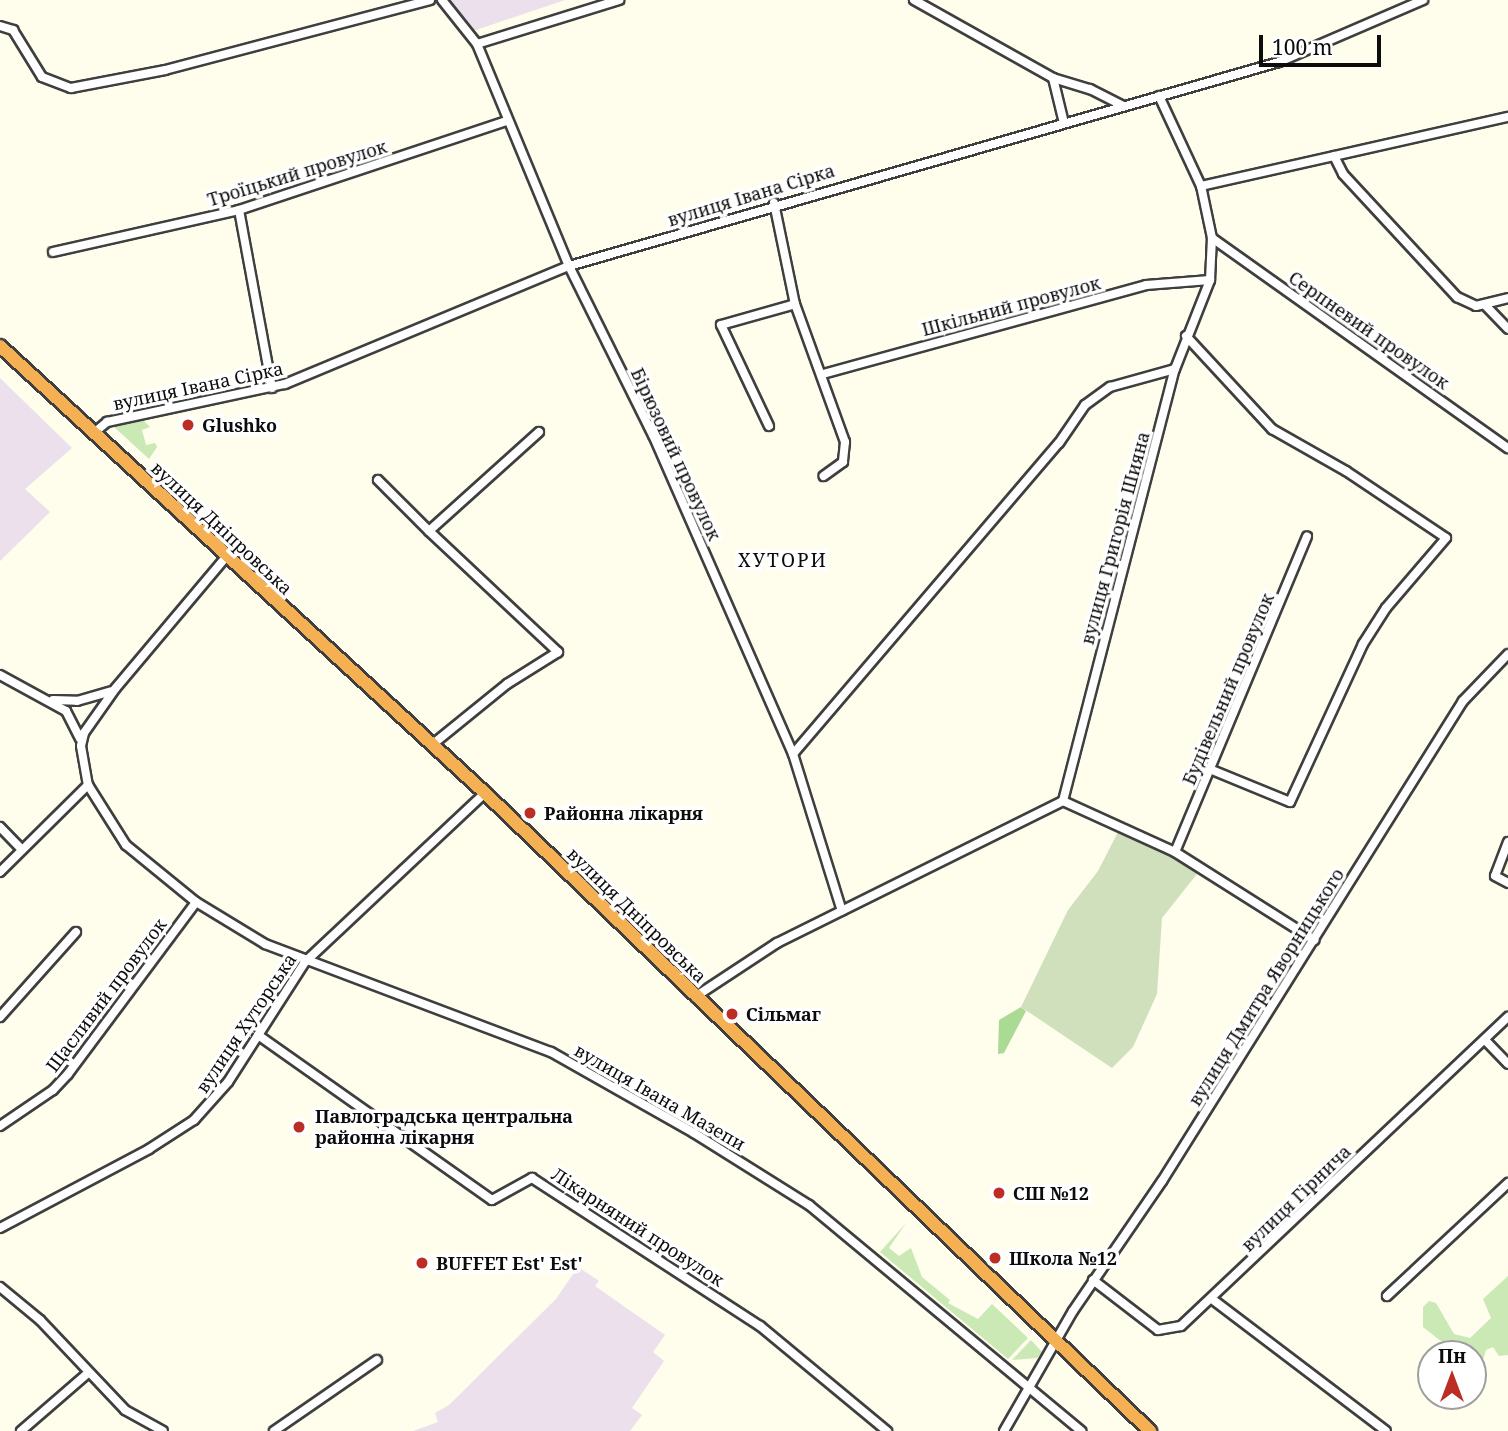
<!DOCTYPE html>
<meta charset="utf-8">
<style>
body{margin:0}
#map{position:relative;width:1508px;height:1431px;overflow:hidden;background:#fffdeb;font-family:"Noto Serif",serif}
div>[style]{position:absolute}
[style*='--x']{left:calc(var(--x)*1px);top:calc(var(--y)*1px);width:calc(var(--w)*1px);rotate:calc(var(--a)*1deg)}
.industrial>*{inset:0;background:#ebe0eb}
.green>*{inset:0;background:#cae9b5}
.forest>*{inset:0;background:#abda94}
.cemetery>*{inset:0;background:#d0e0bd}
.roads{filter:drop-shadow(2px 0 #3f3f3f) drop-shadow(-2px 0 #3f3f3f) drop-shadow(0 2px #3f3f3f) drop-shadow(0 -2px #3f3f3f)}
.minor>*{height:8px;margin:-4px;padding:0 4px;transform-origin:4px;border-radius:4px;background:#fff}
.highway>*{height:12px;margin:-6px;padding:0 6px;transform-origin:6px;border-radius:6px;background:#f5b053}
.dots>*{width:19px;height:19px;translate:-50% -50%;box-sizing:border-box;border:4px solid #fff;border-radius:50%}
span{translate:-50% -50%;white-space:nowrap;text-align:center;line-height:1.15;-webkit-text-stroke:7px #fff;paint-order:stroke}
.street-label{font-size:18px;color:#0c0c0c}
.poi-label{font-size:18px;color:#0c0c0c;font-weight:700}
.left{translate:0 -50%;text-align:left}
.neighbourhood-label{font-size:19px;color:#0c0c0c;letter-spacing:2px}
.north{position:absolute;left:1417px;top:1340px;width:70px;height:70px;box-sizing:border-box;background:#fff;border:2px solid #9e9e9e;border-radius:50%;rotate:0deg;font-size:19px;font-weight:700;line-height:28px;text-align:center;color:#0c0c0c}
.north::after{content:'';display:block;margin:auto;width:24px;height:32px;background:#bc2e24;clip-path:polygon(50% 0,100% 100%,50% 72%,0 100%)}
.scale{position:absolute;left:1259px;top:35px;width:122px;height:32px;box-sizing:border-box;border:4px solid #0c0c0c;border-top:0;padding-left:9px;font-size:21px;line-height:24px;white-space:nowrap;color:#0c0c0c;-webkit-text-stroke:5px #fff;paint-order:stroke}
</style>
<div id="map">
<div class="industrial">
<i style="clip-path:polygon(449px 0,565px 0,470px 32px)"></i>
<i style="clip-path:polygon(0 378px,72px 448px,25px 489px,50px 512px,0 561px)"></i>
<i style="clip-path:polygon(578px 1267px,599px 1281px,595px 1286px,665px 1335px,653px 1352px,664px 1361px,632px 1408px,642px 1415px,630px 1431px,413px 1431px,438px 1422px,435px 1413px,449px 1405px,556px 1299px)"></i>
</div>
<div class="green">
<i style="clip-path:polygon(143px 420px,150px 427px,142px 430px,146px 445px,155px 443px,157px 447px,149px 459px,113px 426px)"></i>
<i style="clip-path:polygon(906px 1223px,889px 1248px,899px 1256px,911px 1248px,922px 1277px,950px 1300px,948px 1303px,978px 1319px,992px 1304px,1028px 1338px,1008px 1359px,880px 1252px)"></i>
<i style="clip-path:polygon(1508px 1276px,1508px 1355px,1499px 1356px,1493px 1347px,1486px 1350px,1479px 1373px,1473px 1376px,1473px 1354px,1439px 1354px,1442px 1342px,1423px 1327px,1423px 1307px,1429px 1301px,1436px 1303px,1454px 1334px,1470px 1338px,1491px 1318px,1483px 1299px)"></i>
<i style="clip-path:polygon(1031px 1340px,1042px 1352px,1037px 1358px,1012px 1360px)"></i>
</div>
<div class="forest">
<i style="clip-path:polygon(1021px 1007px,1026px 1011px,1004px 1053px,998px 1054px,999px 1020px)"></i>
</div>
<div class="cemetery">
<i style="clip-path:polygon(1118px 832px,1171px 854px,1197px 874px,1162px 918px,1157px 994px,1133px 1047px,1112px 1068px,1021px 1007px,1068px 910px,1098px 871px)"></i>
</div>
<div class="roads">
<div class="minor">
<i style="--x:442;--y:0;--w:56;--a:51.5"></i>
<i style="--x:477;--y:44;--w:149;--a:-17.2"></i>
<i style="--x:914;--y:0;--w:159;--a:29.3"></i>
<i style="--x:1053;--y:78;--w:39;--a:17"></i>
<i style="--x:1090;--y:89;--w:37;--a:27"></i>
<i style="--x:0;--y:26;--w:14;--a:17"></i>
<i style="--x:13;--y:30;--w:55;--a:58.3"></i>
<i style="--x:42;--y:77;--w:31;--a:21"></i>
<i style="--x:71;--y:88;--w:96;--a:-10.8"></i>
<i style="--x:165;--y:70;--w:274;--a:-14.8"></i>
<i style="--x:477;--y:44;--w:240;--a:67.5"></i>
<i style="--x:569;--y:266;--w:189;--a:63.6"></i>
<i style="--x:653;--y:435;--w:348;--a:66.3"></i>
<i style="--x:793;--y:754;--w:409;--a:-49.5"></i>
<i style="--x:1059;--y:443;--w:46;--a:-55.6"></i>
<i style="--x:1085;--y:405;--w:31;--a:-36"></i>
<i style="--x:1110;--y:387;--w:67;--a:-15.5"></i>
<i style="--x:1053;--y:78;--w:46;--a:76.3"></i>
<i style="--x:1159;--y:96;--w:99;--a:65"></i>
<i style="--x:1334;--y:156;--w:20;--a:63"></i>
<i style="--x:1343;--y:174;--w:168;--a:47.2"></i>
<i style="--x:1457;--y:297;--w:21;--a:25"></i>
<i style="--x:1476;--y:306;--w:33;--a:-14"></i>
<i style="--x:774;--y:203;--w:103;--a:78.3"></i>
<i style="--x:795;--y:304;--w:147;--a:70.1"></i>
<i style="--x:845;--y:442;--w:20;--a:96"></i>
<i style="--x:843;--y:462;--w:24;--a:144"></i>
<i style="--x:239;--y:210;--w:181;--a:79.5"></i>
<i style="--x:1212;--y:238;--w:363;--a:35.4"></i>
<i style="--x:53;--y:252;--w:191;--a:-12.7"></i>
<i style="--x:239;--y:210;--w:281;--a:-18.4"></i>
<i style="--x:1485;--y:305;--w:33;--a:46"></i>
<i style="--x:1186;--y:336;--w:127;--a:47.2"></i>
<i style="--x:1272;--y:429;--w:85;--a:29.6"></i>
<i style="--x:1346;--y:471;--w:120;--a:33.8"></i>
<i style="--x:1446;--y:538;--w:92;--a:130.6"></i>
<i style="--x:1386;--y:608;--w:43;--a:122.6"></i>
<i style="--x:1363;--y:644;--w:174;--a:114.8"></i>
<i style="--x:1290;--y:802;--w:84;--a:-157.7"></i>
<i style="--x:823;--y:374;--w:335;--a:-15.4"></i>
<i style="--x:1146;--y:285;--w:64;--a:-4.5"></i>
<i style="--x:769;--y:426;--w:112;--a:-115.4"></i>
<i style="--x:721;--y:325;--w:77;--a:-15.8"></i>
<i style="--x:95;--y:432;--w:16;--a:-40"></i>
<i style="--x:107;--y:422;--w:182;--a:-12.1"></i>
<i style="--x:285;--y:384;--w:308;--a:-22.6"></i>
<i style="--x:569;--y:266;--w:739;--a:-16.03"></i>
<i style="--x:1279;--y:62;--w:157;--a:-23.3"></i>
<i style="--x:378;--y:480;--w:72;--a:45"></i>
<i style="--x:429;--y:531;--w:148;--a:-42"></i>
<i style="--x:429;--y:531;--w:177;--a:43.2"></i>
<i style="--x:558;--y:652;--w:60;--a:147.9"></i>
<i style="--x:507;--y:684;--w:95;--a:141"></i>
<i style="--x:226;--y:557;--w:172;--a:130.1"></i>
<i style="--x:115;--y:689;--w:54;--a:125.2"></i>
<i style="--x:84;--y:733;--w:13;--a:103"></i>
<i style="--x:81;--y:746;--w:40;--a:80"></i>
<i style="--x:88;--y:785;--w:71;--a:57.7"></i>
<i style="--x:126;--y:845;--w:90;--a:39.2"></i>
<i style="--x:196;--y:902;--w:81;--a:31.3"></i>
<i style="--x:265;--y:944;--w:306;--a:20.7"></i>
<i style="--x:551;--y:1052;--w:164;--a:29.5"></i>
<i style="--x:694;--y:1133;--w:136;--a:32.1"></i>
<i style="--x:809;--y:1205;--w:354;--a:39.7"></i>
<i style="--x:0;--y:675;--w:75;--a:28.6"></i>
<i style="--x:66;--y:711;--w:31;--a:63"></i>
<i style="--x:53;--y:700;--w:24;--a:2"></i>
<i style="--x:77;--y:701;--w:35;--a:-16"></i>
<i style="--x:793;--y:754;--w:164;--a:72.7"></i>
<i style="--x:1063;--y:801;--w:123;--a:24.5"></i>
<i style="--x:1175;--y:852;--w:165;--a:32.3"></i>
<i style="--x:0;--y:827;--w:30;--a:46"></i>
<i style="--x:1508;--y:842;--w:36;--a:111"></i>
<i style="--x:1495;--y:876;--w:15;--a:28"></i>
<i style="--x:1175;--y:852;--w:342;--a:-67.3"></i>
<i style="--x:0;--y:872;--w:124;--a:-44.7"></i>
<i style="--x:695;--y:997;--w:98;--a:-33.4"></i>
<i style="--x:777;--y:943;--w:319;--a:-26.4"></i>
<i style="--x:1063;--y:801;--w:446;--a:-75.5"></i>
<i style="--x:1175;--y:369;--w:96;--a:-68.5"></i>
<i style="--x:1210;--y:280;--w:42;--a:-87.3"></i>
<i style="--x:1212;--y:238;--w:53;--a:-101.9"></i>
<i style="--x:1201;--y:186;--w:315;--a:-12.7"></i>
<i style="--x:0;--y:1017;--w:114;--a:-48.2"></i>
<i style="--x:258;--y:1035;--w:286;--a:35.2"></i>
<i style="--x:492;--y:1200;--w:46;--a:-28.8"></i>
<i style="--x:532;--y:1178;--w:272;--a:33"></i>
<i style="--x:760;--y:1326;--w:165;--a:39.6"></i>
<i style="--x:1485;--y:1040;--w:33;--a:46"></i>
<i style="--x:0;--y:1126;--w:64;--a:-34.2"></i>
<i style="--x:53;--y:1090;--w:22;--a:-47"></i>
<i style="--x:68;--y:1074;--w:214;--a:-53.3"></i>
<i style="--x:0;--y:1228;--w:169;--a:-27.9"></i>
<i style="--x:149;--y:1149;--w:54;--a:-32.8"></i>
<i style="--x:194;--y:1120;--w:51;--a:-48.2"></i>
<i style="--x:228;--y:1082;--w:143;--a:-57.3"></i>
<i style="--x:305;--y:962;--w:247;--a:-43.2"></i>
<i style="--x:1093;--y:1280;--w:82;--a:37.6"></i>
<i style="--x:1158;--y:1330;--w:23;--a:-10"></i>
<i style="--x:1181;--y:1326;--w:450;--a:-43.4"></i>
<i style="--x:0;--y:1287;--w:52;--a:39.5"></i>
<i style="--x:40;--y:1320;--w:124;--a:46.6"></i>
<i style="--x:125;--y:1410;--w:43;--a:28.9"></i>
<i style="--x:1387;--y:1296;--w:166;--a:-43"></i>
<i style="--x:1212;--y:1299;--w:218;--a:37.2"></i>
<i style="--x:21;--y:1431;--w:89;--a:-40.9"></i>
<i style="--x:274;--y:1431;--w:125;--a:-34.6"></i>
<i style="--x:1004;--y:1431;--w:138;--a:-60.1"></i>
<i style="--x:1073;--y:1311;--w:158;--a:-55.6"></i>
<i style="--x:1162;--y:1181;--w:567;--a:-57.91"></i>
<i style="--x:1463;--y:701;--w:65;--a:-46.2"></i>
</div>
<div class="highway">
<i style="--x:0;--y:346;--w:660;--a:42.67"></i>
<i style="--x:485;--y:793;--w:922;--a:43.81"></i>
</div>
</div>
<div class="dots">
<i style="left:188px;top:425px;background:#bc2e24"></i>
<i style="left:530px;top:813px;background:#bc2e24"></i>
<i style="left:732px;top:1014px;background:#bc2e24"></i>
<i style="left:299px;top:1127px;background:#bc2e24"></i>
<i style="left:999px;top:1193px;background:#bc2e24"></i>
<i style="left:995px;top:1258px;background:#bc2e24"></i>
<i style="left:422px;top:1263px;background:#bc2e24"></i>
</div>
<div class="street-label">
<span style="left:297px;top:173px;rotate:-17deg">Троїцький провулок</span>
<span style="left:751px;top:195px;rotate:-17deg">вулиця Івана Сірка</span>
<span style="left:1011px;top:306px;rotate:-15deg">Шкільний провулок</span>
<span style="left:1369px;top:330px;rotate:35deg">Серпневий провулок</span>
<span style="left:198px;top:386px;rotate:-12deg">вулиця Івана Сірка</span>
<span style="left:676px;top:454px;rotate:65deg">Бірюзовий провулок</span>
<span style="left:222px;top:528px;rotate:43deg">вулиця Дніпровська</span>
<span style="left:1115px;top:538px;rotate:-75deg">вулиця Григорія Шияна</span>
<span style="left:1228px;top:689px;rotate:-67deg">Будівельний провулок</span>
<span style="left:637px;top:915px;rotate:44deg">вулиця Дніпровська</span>
<span style="left:1266px;top:987px;rotate:-58deg">вулиця Дмитра Яворницького</span>
<span style="left:106px;top:995px;rotate:-53deg">Щасливий провулок</span>
<span style="left:246px;top:1023px;rotate:-56deg">вулиця Хуторська</span>
<span style="left:660px;top:1097px;rotate:30deg">вулиця Івана Мазепи</span>
<span style="left:1296px;top:1198px;rotate:-44deg">вулиця Гірнича</span>
<span style="left:638px;top:1227px;rotate:33deg">Лікарняний провулок</span>
</div>
<div class="poi-label">
<span class="left" style="left:202px;top:425px">Glushko</span>
<span class="left" style="left:544px;top:813px">Районна лікарня</span>
<span class="left" style="left:746px;top:1014px">Сільмаг</span>
<span class="left" style="left:315px;top:1127px">Павлоградська центральна<br>районна лікарня</span>
<span class="left" style="left:1013px;top:1193px">СШ №12</span>
<span class="left" style="left:1009px;top:1258px">Школа №12</span>
<span class="left" style="left:436px;top:1263px">BUFFET Est' Est'</span>
</div>
<div class="neighbourhood-label">
<span style="left:783px;top:561px">ХУТОРИ</span>
</div>
<div class="north">Пн</div>
<div class="scale">100 m</div>
</div>
